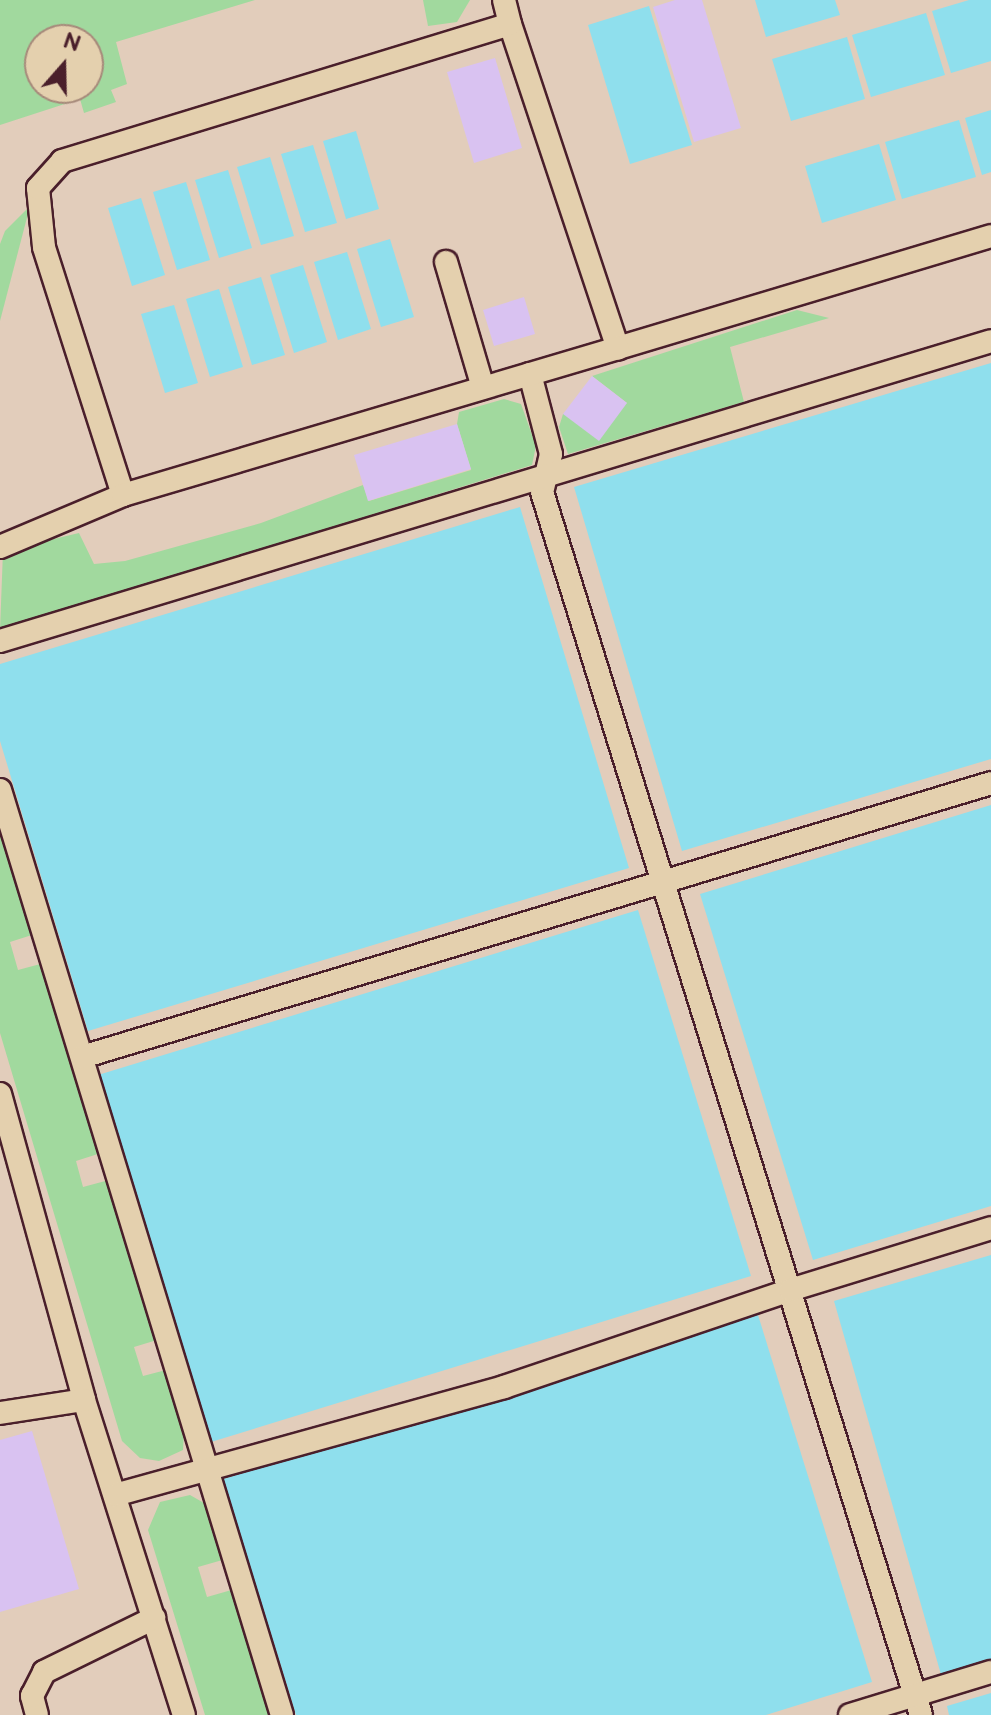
<!DOCTYPE html>
<style>
body{margin:0}
#map{position:relative;width:991px;height:1715px;overflow:hidden;background:#e2cdbb;font-family:"Balsamiq Sans",sans-serif}
div>[style]{position:absolute}
[style*='--x']{left:calc(var(--x)*1px);top:calc(var(--y)*1px);width:calc(var(--w)*1px);rotate:calc(var(--a)*1deg)}
.green>*{inset:0;background:#a1d99e}
.water>*{inset:0;background:#8fdfed}
.building>*{inset:0;background:#d9c2f1}
.roads{filter:drop-shadow(2px 0 #4a1f2b) drop-shadow(-2px 0 #4a1f2b) drop-shadow(0 2px #4a1f2b) drop-shadow(0 -2px #4a1f2b)}
.service>*{height:22px;margin:-11px;padding:0 11px;transform-origin:11px;border-radius:11px;background:#e4d0ae}
span{translate:-50% -50%;white-space:nowrap;text-align:center;line-height:1.15;-webkit-text-stroke:8px #e4d0ae;paint-order:stroke}
.north{position:absolute;left:24px;top:24px;width:80px;height:80px;box-sizing:border-box;background:#e4d0ae;border:2px solid #a6897a;border-radius:50%;rotate:20deg;font-size:22px;font-weight:700;line-height:32px;text-align:center;color:#4a1f2b}
.north::after{content:'';display:block;margin:auto;width:28px;height:36px;background:#4a1f2b;clip-path:polygon(50% 0,100% 100%,50% 72%,0 100%)}
</style>
<div id="map">
<div class="green">
<i style="clip-path:polygon(evenodd,0 0,255px 0,116px 42px,127px 84px,111px 90px,116px 102px,84px 113px,80px 99px,0 125px,0 0,40px 40px,88px 40px,88px 88px,40px 88px,40px 40px)"></i>
<i style="clip-path:polygon(423px 0,470px 0,457px 22px,428px 26px)"></i>
<i style="clip-path:polygon(30px 206px,0 321px,0 244px,5px 231px)"></i>
<i style="clip-path:polygon(797px 310px,829px 318px,730px 347px,744px 402px,568px 454px,559px 427px,563px 414px,627px 403px,592px 376px)"></i>
<i style="clip-path:polygon(504px 399px,521px 404px,536px 446px,532px 465px,0 630px,3px 551px,79px 533px,94px 564px,125px 561px,261px 523px,363px 485px,369px 501px,471px 470px,457px 424px,459px 412px)"></i>
<i style="clip-path:polygon(0 816px,35px 934px,10px 942px,18px 970px,44px 963px,101px 1153px,76px 1161px,83px 1187px,109px 1180px,157px 1340px,134px 1347px,143px 1376px,166px 1370px,184px 1431px,183px 1450px,159px 1461px,140px 1458px,122px 1441px,0 1033px)"></i>
<i style="clip-path:polygon(190px 1495px,211px 1507px,226px 1559px,198px 1567px,207px 1597px,235px 1589px,274px 1715px,205px 1715px,148px 1530px,160px 1502px)"></i>
</div>
<div class="water">
<i style="clip-path:polygon(755px 0,835px 0,840px 15px,766px 37px)"></i>
<i style="clip-path:polygon(969px 0,991px 0,991px 61px,951px 73px,932px 11px)"></i>
<i style="clip-path:polygon(649px 6px,692px 145px,630px 164px,588px 25px)"></i>
<i style="clip-path:polygon(926px 13px,945px 75px,871px 97px,852px 35px)"></i>
<i style="clip-path:polygon(847px 37px,865px 99px,791px 121px,772px 59px)"></i>
<i style="clip-path:polygon(991px 110px,991px 172px,982px 175px,965px 118px)"></i>
<i style="clip-path:polygon(959px 120px,976px 177px,902px 199px,885px 142px)"></i>
<i style="clip-path:polygon(356px 131px,379px 209px,346px 219px,323px 141px)"></i>
<i style="clip-path:polygon(879px 144px,896px 200px,822px 223px,805px 166px)"></i>
<i style="clip-path:polygon(313px 145px,337px 223px,305px 232px,281px 154px)"></i>
<i style="clip-path:polygon(270px 157px,294px 236px,261px 245px,237px 167px)"></i>
<i style="clip-path:polygon(228px 170px,252px 248px,219px 258px,195px 180px)"></i>
<i style="clip-path:polygon(186px 182px,210px 260px,177px 270px,153px 192px)"></i>
<i style="clip-path:polygon(141px 198px,165px 275px,132px 286px,108px 208px)"></i>
<i style="clip-path:polygon(390px 239px,414px 317px,381px 327px,357px 249px)"></i>
<i style="clip-path:polygon(347px 252px,371px 329px,338px 340px,314px 262px)"></i>
<i style="clip-path:polygon(303px 265px,327px 342px,294px 353px,270px 275px)"></i>
<i style="clip-path:polygon(261px 277px,285px 355px,252px 365px,228px 287px)"></i>
<i style="clip-path:polygon(219px 289px,243px 367px,210px 377px,186px 299px)"></i>
<i style="clip-path:polygon(174px 305px,198px 383px,165px 393px,141px 314px)"></i>
<i style="clip-path:polygon(991px 363px,991px 759px,682px 851px,574px 487px)"></i>
<i style="clip-path:polygon(520px 507px,629px 868px,88px 1031px,0 741px,0 664px)"></i>
<i style="clip-path:polygon(991px 805px,991px 1206px,813px 1260px,700px 894px)"></i>
<i style="clip-path:polygon(638px 910px,751px 1276px,211px 1442px,98px 1075px)"></i>
<i style="clip-path:polygon(991px 1255px,991px 1663px,942px 1678px,834px 1301px)"></i>
<i style="clip-path:polygon(758px 1315px,872px 1682px,766px 1715px,296px 1715px,223px 1479px)"></i>
<i style="clip-path:polygon(991px 1693px,991px 1715px,949px 1715px,947px 1706px)"></i>
</div>
<div class="building">
<i style="clip-path:polygon(675px 0,702px 0,741px 128px,694px 142px,653px 7px)"></i>
<i style="clip-path:polygon(495px 58px,522px 148px,474px 163px,447px 72px)"></i>
<i style="clip-path:polygon(524px 297px,535px 334px,494px 346px,483px 310px)"></i>
<i style="clip-path:polygon(592px 376px,627px 403px,599px 441px,563px 414px)"></i>
<i style="clip-path:polygon(457px 424px,471px 469px,368px 501px,354px 455px)"></i>
<i style="clip-path:polygon(32px 1431px,79px 1589px,0 1612px,0 1440px)"></i>
</div>
<div class="roads">
<div class="service">
<i style="--x:510;--y:24;--w:342;--a:71.6"></i>
<i style="--x:618;--y:348;--w:389;--a:-16.7"></i>
<i style="--x:446;--y:262;--w:131;--a:73.6"></i>
<i style="--x:530;--y:374;--w:83;--a:75.3"></i>
<i style="--x:551;--y:454;--w:39;--a:103"></i>
<i style="--x:542;--y:492;--w:1280;--a:72.78"></i>
<i style="--x:123;--y:495;--w:260;--a:-107.7"></i>
<i style="--x:44;--y:247;--w:59;--a:-95.8"></i>
<i style="--x:38;--y:188;--w:36;--a:-48"></i>
<i style="--x:62;--y:161;--w:468;--a:-17"></i>
<i style="--x:510;--y:24;--w:25;--a:-104"></i>
<i style="--x:0;--y:547;--w:134;--a:-22.9"></i>
<i style="--x:123;--y:495;--w:516;--a:-16.54"></i>
<i style="--x:0;--y:641;--w:1035;--a:-16.84"></i>
<i style="--x:0;--y:790;--w:967;--a:73.05"></i>
<i style="--x:82;--y:1057;--w:949;--a:-16.77"></i>
<i style="--x:0;--y:1094;--w:317;--a:74.6"></i>
<i style="--x:84;--y:1400;--w:330;--a:72.4"></i>
<i style="--x:0;--y:1413;--w:85;--a:-8.8"></i>
<i style="--x:115;--y:1495;--w:404;--a:-15.5"></i>
<i style="--x:504;--y:1387;--w:302;--a:-18.7"></i>
<i style="--x:790;--y:1290;--w:210;--a:-17.1"></i>
<i style="--x:37;--y:1715;--w:20;--a:-105"></i>
<i style="--x:32;--y:1696;--w:27;--a:-63"></i>
<i style="--x:44;--y:1672;--w:123;--a:-26.1"></i>
<i style="--x:850;--y:1715;--w:147;--a:-17"></i>
</div>
</div>
<div class="north">N</div>
</div>
